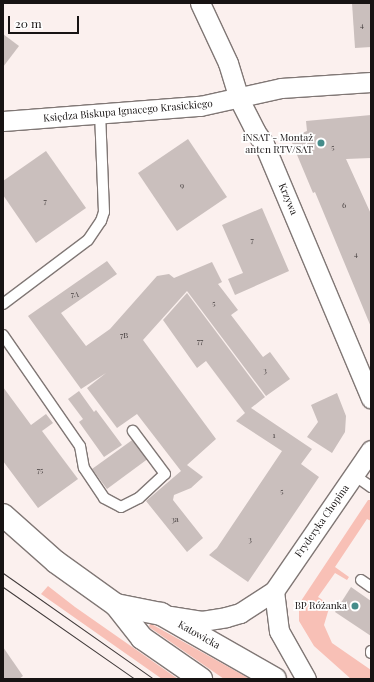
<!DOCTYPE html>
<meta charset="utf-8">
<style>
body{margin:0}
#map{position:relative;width:374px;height:682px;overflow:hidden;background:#fbf0ee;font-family:"Playfair Display",serif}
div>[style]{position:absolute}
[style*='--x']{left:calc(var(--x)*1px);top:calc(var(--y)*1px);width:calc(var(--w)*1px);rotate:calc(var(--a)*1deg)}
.green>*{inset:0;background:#f8c0b6}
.building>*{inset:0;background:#cabfbd}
.roads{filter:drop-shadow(1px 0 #807775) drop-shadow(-1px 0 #807775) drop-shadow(0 1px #807775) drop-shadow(0 -1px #807775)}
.service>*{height:10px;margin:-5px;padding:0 5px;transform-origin:5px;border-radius:5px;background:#fff}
.minor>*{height:19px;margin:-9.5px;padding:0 9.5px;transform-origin:9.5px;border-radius:9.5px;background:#fff}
.tertiary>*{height:22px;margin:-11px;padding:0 11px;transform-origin:11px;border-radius:11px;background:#fff}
.tram>*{height:1px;margin:-0.5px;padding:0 0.5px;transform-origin:0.5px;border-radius:0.5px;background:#403a3a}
.dots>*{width:11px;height:11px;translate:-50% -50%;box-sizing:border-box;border:2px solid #fff;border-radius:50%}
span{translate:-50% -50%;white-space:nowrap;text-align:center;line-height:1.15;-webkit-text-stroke:3.5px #fff;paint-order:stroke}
.number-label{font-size:8px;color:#443e3e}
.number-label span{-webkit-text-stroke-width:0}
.street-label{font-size:10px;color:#171313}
.poi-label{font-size:10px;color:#171313}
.right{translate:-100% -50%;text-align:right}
.frame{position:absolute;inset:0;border:4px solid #171313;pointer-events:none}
.scale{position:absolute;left:8px;top:16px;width:71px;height:18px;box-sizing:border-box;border:2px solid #171313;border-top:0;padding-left:5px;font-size:12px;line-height:14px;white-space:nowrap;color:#171313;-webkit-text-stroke:3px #fff;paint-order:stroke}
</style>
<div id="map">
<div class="green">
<i style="clip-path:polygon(368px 500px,371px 500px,371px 521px,367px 519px,335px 567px,349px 577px,347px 580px,335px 573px,318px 597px,330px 605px,324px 625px,332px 643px,371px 670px,371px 679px,351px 679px,314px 646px,299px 621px,299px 604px)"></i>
<i style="clip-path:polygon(48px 586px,75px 607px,178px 679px,162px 679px,41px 594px)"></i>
<i style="clip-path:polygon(150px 623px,155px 626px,250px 679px,224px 679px,149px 627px)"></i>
</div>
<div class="building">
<i style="clip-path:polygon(352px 3px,371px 3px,371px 47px,355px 48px)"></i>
<i style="clip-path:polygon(3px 34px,19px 46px,3px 67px)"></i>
<i style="clip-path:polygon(371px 115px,371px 158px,346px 159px,371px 214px,371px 327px,315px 192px,313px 193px,290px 138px,307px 131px,306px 121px)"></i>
<i style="clip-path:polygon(188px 139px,227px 197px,177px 231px,138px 173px)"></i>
<i style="clip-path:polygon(46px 151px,86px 208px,36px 243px,3px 195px,3px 181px)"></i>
<i style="clip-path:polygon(262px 208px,289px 271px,235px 295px,228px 279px,243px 273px,222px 225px)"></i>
<i style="clip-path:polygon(107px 261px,117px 274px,61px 313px,86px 346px,110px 329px,157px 276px,169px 274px,174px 278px,212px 262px,222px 282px,218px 284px,238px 310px,231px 315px,263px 357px,270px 352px,290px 379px,266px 396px,187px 291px,143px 340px,216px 439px,187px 465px,203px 477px,191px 488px,174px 495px,173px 500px,203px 538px,187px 552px,146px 501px,181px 471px,137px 414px,117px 428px,87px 388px,106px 373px,81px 389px,28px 316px)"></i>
<i style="clip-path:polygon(187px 293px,265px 397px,251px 408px,312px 449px,301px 464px,319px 477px,248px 582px,209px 555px,217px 548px,282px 451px,236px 421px,245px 413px,206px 361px,197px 368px,163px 320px)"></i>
<i style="clip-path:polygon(3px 387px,31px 425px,46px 414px,53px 423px,42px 431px,78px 479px,38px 508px,3px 461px)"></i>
<i style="clip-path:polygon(79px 391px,94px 412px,96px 410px,122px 445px,104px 457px,79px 422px,83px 419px,68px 399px)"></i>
<i style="clip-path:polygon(337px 393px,346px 416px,345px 432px,332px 453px,307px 437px,318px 422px,311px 405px)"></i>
<i style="clip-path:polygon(135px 438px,149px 458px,107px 489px,92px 469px)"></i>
<i style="clip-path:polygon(351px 587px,371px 601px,371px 636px,335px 612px)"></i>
<i style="clip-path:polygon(3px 647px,23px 676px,19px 679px,3px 679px)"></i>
</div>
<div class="roads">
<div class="service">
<i style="--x:3;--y:304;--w:106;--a:-37"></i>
<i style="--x:88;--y:240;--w:23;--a:-56"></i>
<i style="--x:101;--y:221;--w:9;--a:-72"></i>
<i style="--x:104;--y:212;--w:98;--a:-92.3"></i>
<i style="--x:3;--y:335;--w:135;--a:55.3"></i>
<i style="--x:80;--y:446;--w:22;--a:80"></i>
<i style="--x:84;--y:468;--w:36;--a:56"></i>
<i style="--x:104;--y:498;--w:19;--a:28"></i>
<i style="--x:121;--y:507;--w:20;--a:-27"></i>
<i style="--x:139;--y:498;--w:35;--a:-43"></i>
<i style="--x:165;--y:474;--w:54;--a:-126.7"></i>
<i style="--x:354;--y:475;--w:21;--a:35"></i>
<i style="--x:361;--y:580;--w:12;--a:35"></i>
<i style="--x:371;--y:651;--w:2;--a:90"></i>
</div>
<div class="minor">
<i style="--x:200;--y:3;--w:66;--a:65"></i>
<i style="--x:228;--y:63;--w:38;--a:73"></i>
<i style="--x:239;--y:99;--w:36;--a:63"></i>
<i style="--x:255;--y:131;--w:16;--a:55"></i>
<i style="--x:264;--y:144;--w:276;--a:67.2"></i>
<i style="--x:3;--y:121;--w:198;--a:-4.4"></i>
<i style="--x:200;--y:106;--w:83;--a:-12.5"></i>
<i style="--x:281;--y:88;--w:90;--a:-3.8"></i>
<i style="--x:274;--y:591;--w:40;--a:82.9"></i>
<i style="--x:279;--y:631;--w:55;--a:60.6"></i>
<i style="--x:170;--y:616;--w:32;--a:9"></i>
<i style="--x:202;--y:621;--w:24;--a:-9"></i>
<i style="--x:226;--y:617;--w:15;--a:-16"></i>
<i style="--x:240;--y:613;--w:40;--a:-32.9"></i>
<i style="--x:274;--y:591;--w:171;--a:-55.5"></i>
</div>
<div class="tertiary">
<i style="--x:3;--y:515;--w:71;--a:41.6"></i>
<i style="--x:56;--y:562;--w:74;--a:35.6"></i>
<i style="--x:116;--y:605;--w:42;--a:51.8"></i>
<i style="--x:142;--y:638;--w:72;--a:34.8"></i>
<i style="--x:116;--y:605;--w:46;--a:11.3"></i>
<i style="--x:161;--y:614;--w:131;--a:29.7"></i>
</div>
</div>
<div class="tram">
<i style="--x:3;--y:573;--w:184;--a:35.1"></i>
<i style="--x:3;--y:587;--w:161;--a:34.9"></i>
</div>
<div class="dots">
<i style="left:321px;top:143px;background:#448c8a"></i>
<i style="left:355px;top:606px;background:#448c8a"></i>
</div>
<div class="number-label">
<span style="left:362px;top:25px">4</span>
<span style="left:333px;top:147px">5</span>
<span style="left:182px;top:185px">9</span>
<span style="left:45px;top:201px">7</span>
<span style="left:344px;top:205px">6</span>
<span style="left:252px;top:240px">7</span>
<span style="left:356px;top:254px">4</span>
<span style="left:75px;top:294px">7A</span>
<span style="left:214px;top:303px">5</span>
<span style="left:124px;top:335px">7B</span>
<span style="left:200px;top:341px">77</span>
<span style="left:265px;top:370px">3</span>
<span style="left:274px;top:435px">1</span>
<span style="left:40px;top:470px">75</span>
<span style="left:282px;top:491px">5</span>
<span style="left:175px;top:519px">3a</span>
<span style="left:250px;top:539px">3</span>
</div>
<div class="street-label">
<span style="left:128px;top:111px;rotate:-5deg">Księdza Biskupa Ignacego Krasickiego</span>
<span style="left:288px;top:199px;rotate:67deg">Krzywa</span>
<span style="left:322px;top:521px;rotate:-55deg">Fryderyka Chopina</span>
<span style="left:199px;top:635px;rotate:29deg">Katowicka</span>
</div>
<div class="poi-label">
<span class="right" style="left:313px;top:143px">iNSAT - Montaż<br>anten RTV/SAT</span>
<span class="right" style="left:347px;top:606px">BP Różanka</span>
</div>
<div class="frame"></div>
<div class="scale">20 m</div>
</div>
